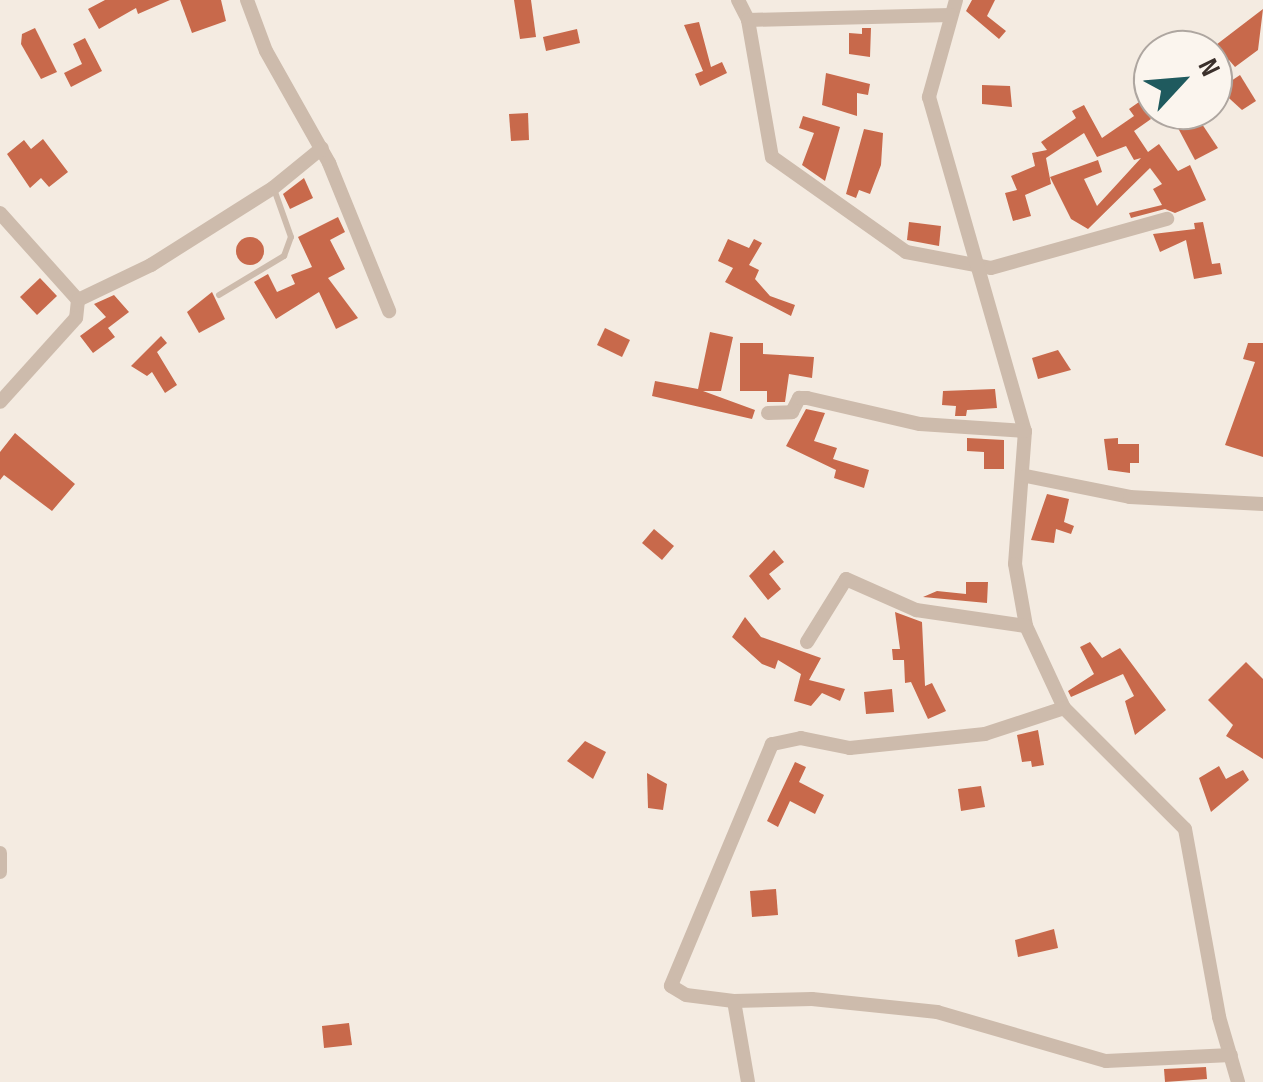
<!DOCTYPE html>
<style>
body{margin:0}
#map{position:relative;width:1263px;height:1082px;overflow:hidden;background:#f4ebe1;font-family:"Sofia Sans Condensed",sans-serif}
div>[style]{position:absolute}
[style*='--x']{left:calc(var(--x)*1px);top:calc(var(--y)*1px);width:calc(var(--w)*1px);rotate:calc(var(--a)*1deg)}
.building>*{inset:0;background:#c8694b}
.round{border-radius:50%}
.service>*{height:6px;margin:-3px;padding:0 3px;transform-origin:3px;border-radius:3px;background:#cdbbac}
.minor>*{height:14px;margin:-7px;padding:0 7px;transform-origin:7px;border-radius:7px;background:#cdbbac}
span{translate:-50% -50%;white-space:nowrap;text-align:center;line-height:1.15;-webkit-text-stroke:10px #fbf5ee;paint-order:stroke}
.north{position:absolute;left:1133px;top:30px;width:100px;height:100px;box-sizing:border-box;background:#fbf5ee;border:2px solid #aea6a0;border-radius:50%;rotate:64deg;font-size:28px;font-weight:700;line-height:40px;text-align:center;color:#3b302b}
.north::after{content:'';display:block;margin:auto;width:35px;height:45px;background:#1f5a5e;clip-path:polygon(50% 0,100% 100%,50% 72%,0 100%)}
</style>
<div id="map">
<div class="building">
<i style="clip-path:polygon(105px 0,170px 0,138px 14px,136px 8px,99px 29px,88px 9px)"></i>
<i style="clip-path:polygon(180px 0,221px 0,226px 21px,192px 33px)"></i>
<i style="clip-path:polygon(514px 0,531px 0,536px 37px,520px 39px)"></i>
<i style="clip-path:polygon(972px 0,995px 0,987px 16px,1006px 31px,999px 39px,966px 11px)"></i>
<i style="clip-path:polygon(1263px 9px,1258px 50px,1235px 67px,1229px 60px,1224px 64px,1212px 48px)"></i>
<i style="clip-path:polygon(699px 22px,711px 67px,722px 62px,727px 73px,700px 86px,695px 74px,703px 71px,684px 25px)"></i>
<i style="clip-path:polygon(35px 28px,57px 72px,41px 79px,21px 44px,22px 34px)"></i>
<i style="clip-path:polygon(862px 28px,871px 28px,870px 57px,849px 54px,849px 33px,862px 34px)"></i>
<i style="clip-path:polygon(577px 29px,580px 43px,546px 51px,543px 37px)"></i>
<i style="clip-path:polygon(85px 38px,102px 71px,71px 87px,64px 73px,82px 64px,73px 44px)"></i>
<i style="clip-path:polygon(826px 73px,870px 84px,868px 95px,857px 93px,857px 116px,822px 105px)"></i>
<i style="clip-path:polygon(1240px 75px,1256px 101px,1242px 110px,1219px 89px)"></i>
<i style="clip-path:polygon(982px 85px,1010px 86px,1012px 107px,982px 104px)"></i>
<i style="clip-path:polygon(1139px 102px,1151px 119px,1134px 131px,1148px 152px,1159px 144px,1178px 171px,1190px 165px,1206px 200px,1175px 213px,1165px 209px,1131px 218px,1129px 213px,1162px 205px,1153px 189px,1162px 184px,1150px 168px,1088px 229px,1071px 219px,1050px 177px,1098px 160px,1102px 172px,1084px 179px,1097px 206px,1141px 158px,1134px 160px,1126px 146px,1097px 157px,1084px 133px,1046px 158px,1051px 184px,1025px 195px,1031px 216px,1013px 221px,1005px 193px,1017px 190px,1011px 176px,1035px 166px,1032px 153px,1047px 150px,1041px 142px,1076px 118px,1072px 111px,1084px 105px,1102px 138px,1134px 116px,1129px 109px)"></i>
<i style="clip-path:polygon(528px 113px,529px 140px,511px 141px,509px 114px)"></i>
<i style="clip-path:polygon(803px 116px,840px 127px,825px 181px,802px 165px,814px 133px,799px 128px)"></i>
<i style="clip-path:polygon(1198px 118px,1218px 148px,1195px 160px,1178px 128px)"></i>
<i style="clip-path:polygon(864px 129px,883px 133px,881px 165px,870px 194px,859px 190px,856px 198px,846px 194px)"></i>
<i style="clip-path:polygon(43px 139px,68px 172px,49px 187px,41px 178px,30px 188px,7px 154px,24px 140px,31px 149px)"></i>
<i style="clip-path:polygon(304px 178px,313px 198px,290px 209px,283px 194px)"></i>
<i style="clip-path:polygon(338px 217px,345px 232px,330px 240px,345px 269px,328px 278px,358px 318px,336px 329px,319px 292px,276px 319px,254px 282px,268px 274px,277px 292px,295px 284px,291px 275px,312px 267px,298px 237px)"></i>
<i style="clip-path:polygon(909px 222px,941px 226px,939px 246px,907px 240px)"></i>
<i style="clip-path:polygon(1203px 222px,1212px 264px,1220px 263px,1222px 274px,1194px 279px,1186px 240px,1160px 252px,1153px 234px,1195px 229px,1194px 223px)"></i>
<i class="round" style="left:236px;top:237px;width:28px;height:28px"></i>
<i style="clip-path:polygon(728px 239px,749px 248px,754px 239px,762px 243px,749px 265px,759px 270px,755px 279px,770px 296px,795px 305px,791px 316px,725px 282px,733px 268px,718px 261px)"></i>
<i style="clip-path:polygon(40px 278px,57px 296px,37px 315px,20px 297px)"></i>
<i style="clip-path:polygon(212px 292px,225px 319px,199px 333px,187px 312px)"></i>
<i style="clip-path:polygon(114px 295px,129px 312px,108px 328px,115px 337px,93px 353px,80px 336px,106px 317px,94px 304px)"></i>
<i style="clip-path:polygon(605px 328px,630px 340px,622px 357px,597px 345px)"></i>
<i style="clip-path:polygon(710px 332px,733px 337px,721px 391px,703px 391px,755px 410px,752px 419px,652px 396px,655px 381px,698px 389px)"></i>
<i style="clip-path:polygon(161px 336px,167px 343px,157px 352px,177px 385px,165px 393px,152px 372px,147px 376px,131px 366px)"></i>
<i style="clip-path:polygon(740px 343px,763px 343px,763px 354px,814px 357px,812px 378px,789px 374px,785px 402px,767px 402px,767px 391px,740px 391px)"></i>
<i style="clip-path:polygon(1248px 343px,1263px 343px,1263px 457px,1225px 445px,1255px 362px,1243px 359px)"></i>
<i style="clip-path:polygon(1058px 350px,1071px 370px,1038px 379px,1032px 358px)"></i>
<i style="clip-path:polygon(995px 389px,997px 408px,967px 410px,966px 416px,955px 416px,956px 406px,942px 405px,943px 391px)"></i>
<i style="clip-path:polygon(806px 409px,825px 413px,814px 441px,837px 448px,833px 459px,869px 470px,864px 488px,834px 478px,836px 470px,786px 446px)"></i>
<i style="clip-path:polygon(15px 433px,75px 484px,52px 511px,4px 475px,0 480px,0 452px)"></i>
<i style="clip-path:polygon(967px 438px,1004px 440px,1004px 469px,984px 469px,984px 452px,967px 451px)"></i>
<i style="clip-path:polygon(1118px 438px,1118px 444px,1139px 444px,1139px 463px,1130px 463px,1130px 473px,1108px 470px,1104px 439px)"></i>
<i style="clip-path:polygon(1047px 494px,1069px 499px,1064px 522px,1074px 526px,1071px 534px,1056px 529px,1054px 543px,1031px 540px)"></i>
<i style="clip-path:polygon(654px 529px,674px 546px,662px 560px,642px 543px)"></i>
<i style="clip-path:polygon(774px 550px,784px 562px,769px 574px,781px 589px,768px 600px,749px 576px)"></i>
<i style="clip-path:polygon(966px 582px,988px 582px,987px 603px,923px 597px,937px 591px,966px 594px)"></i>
<i style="clip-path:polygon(895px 612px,922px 622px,925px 686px,932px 683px,946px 711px,928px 719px,911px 682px,905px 683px,904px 660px,893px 660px,892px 649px,900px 649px)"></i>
<i style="clip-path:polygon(745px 617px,761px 637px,821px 658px,809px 680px,845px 689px,840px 701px,822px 693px,811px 706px,794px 701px,801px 674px,778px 660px,775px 669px,762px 664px,732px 637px)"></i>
<i style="clip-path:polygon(1090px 642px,1102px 658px,1120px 648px,1166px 710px,1135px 735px,1125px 701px,1134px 696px,1123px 674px,1071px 697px,1068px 691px,1094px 674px,1080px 647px)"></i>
<i style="clip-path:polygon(1246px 662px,1263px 679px,1263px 759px,1226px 736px,1233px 725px,1208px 700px)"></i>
<i style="clip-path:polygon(892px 689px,894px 712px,866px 714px,864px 692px)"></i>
<i style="clip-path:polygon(1038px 730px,1044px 765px,1032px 767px,1031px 761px,1022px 762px,1017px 735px)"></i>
<i style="clip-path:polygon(585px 741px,606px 752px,593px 779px,567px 761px)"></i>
<i style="clip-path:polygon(795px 762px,806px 767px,799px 782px,824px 795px,815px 814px,790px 801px,778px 827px,767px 821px)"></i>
<i style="clip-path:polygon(1219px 766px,1226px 779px,1243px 770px,1249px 780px,1211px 812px,1199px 778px)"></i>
<i style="clip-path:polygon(647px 773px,667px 784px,663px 810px,648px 808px)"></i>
<i style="clip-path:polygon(981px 786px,985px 807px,961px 811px,958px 789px)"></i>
<i style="clip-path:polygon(776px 889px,778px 915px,752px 917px,750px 891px)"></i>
<i style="clip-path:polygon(1054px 929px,1058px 948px,1018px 957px,1015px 940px)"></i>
<i style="clip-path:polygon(349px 1023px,352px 1045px,324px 1048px,322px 1026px)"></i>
<i style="clip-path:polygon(1206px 1067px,1207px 1079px,1165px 1082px,1164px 1069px)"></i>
</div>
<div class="service">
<i style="--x:219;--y:295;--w:76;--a:-31"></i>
<i style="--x:284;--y:256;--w:20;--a:-70"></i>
<i style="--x:291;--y:237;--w:51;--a:-109.5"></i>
</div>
<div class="minor">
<i style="--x:247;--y:0;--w:54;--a:69.6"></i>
<i style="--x:266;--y:51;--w:129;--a:60.6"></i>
<i style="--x:329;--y:163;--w:160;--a:67.9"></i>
<i style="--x:738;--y:0;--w:22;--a:63"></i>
<i style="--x:748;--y:20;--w:139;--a:80.1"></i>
<i style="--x:772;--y:157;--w:164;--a:35.3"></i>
<i style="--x:906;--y:252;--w:86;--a:10.7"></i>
<i style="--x:991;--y:268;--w:183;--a:-15.6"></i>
<i style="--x:956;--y:0;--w:101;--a:105.6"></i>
<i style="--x:929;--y:97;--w:348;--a:74"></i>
<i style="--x:1025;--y:431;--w:133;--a:94.3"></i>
<i style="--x:1015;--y:564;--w:63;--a:79.9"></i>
<i style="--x:1026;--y:626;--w:90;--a:65.1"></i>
<i style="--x:1064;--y:708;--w:171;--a:45"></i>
<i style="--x:1185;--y:829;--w:191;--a:79.7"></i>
<i style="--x:1219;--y:1017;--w:68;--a:73.7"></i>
<i style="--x:748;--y:20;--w:203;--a:-1.4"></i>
<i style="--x:0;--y:213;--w:117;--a:48.1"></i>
<i style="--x:78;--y:300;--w:18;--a:96"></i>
<i style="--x:76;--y:318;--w:113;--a:132.1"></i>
<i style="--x:78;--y:300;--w:81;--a:-25.6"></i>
<i style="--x:151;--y:265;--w:144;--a:-32.3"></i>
<i style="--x:273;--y:188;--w:63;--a:-39.2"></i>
<i style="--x:768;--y:413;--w:24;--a:-2"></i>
<i style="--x:792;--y:412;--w:16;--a:-63"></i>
<i style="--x:799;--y:398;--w:8;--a:0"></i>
<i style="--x:807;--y:398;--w:116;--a:13"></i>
<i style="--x:920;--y:424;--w:105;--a:3.8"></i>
<i style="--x:1026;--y:476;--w:106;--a:11.4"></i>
<i style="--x:1130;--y:497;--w:133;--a:3"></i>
<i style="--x:807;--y:642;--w:74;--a:-58.2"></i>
<i style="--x:846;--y:579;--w:77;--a:23.9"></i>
<i style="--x:916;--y:610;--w:111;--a:8.3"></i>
<i style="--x:1064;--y:708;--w:83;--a:161.8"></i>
<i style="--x:985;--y:734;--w:136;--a:174.1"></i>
<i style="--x:850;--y:748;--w:50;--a:-168.5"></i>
<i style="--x:801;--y:738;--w:30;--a:168"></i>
<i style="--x:772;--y:744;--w:262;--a:112.7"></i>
<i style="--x:671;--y:986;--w:17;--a:31"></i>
<i style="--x:686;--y:995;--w:48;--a:7.1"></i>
<i style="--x:734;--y:1001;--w:78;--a:-1.5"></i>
<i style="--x:812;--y:999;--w:126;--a:5.9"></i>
<i style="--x:937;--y:1012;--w:176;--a:16.2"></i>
<i style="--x:1106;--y:1061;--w:125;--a:-2.7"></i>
<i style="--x:0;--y:853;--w:19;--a:90"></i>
<i style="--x:734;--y:1001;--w:82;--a:80.2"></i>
</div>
<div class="north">N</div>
</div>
